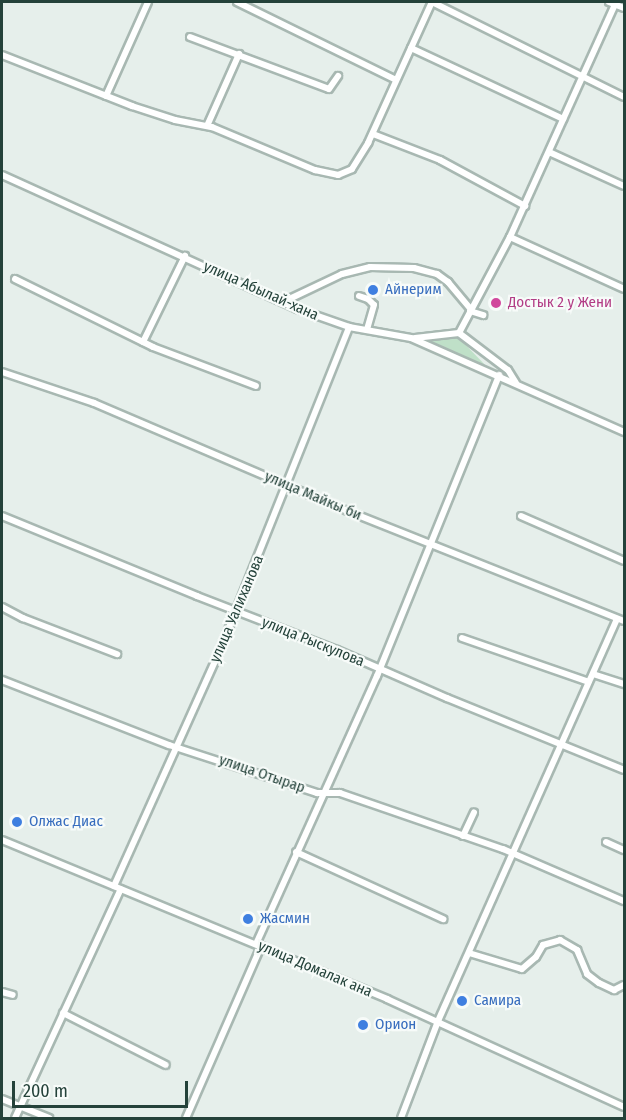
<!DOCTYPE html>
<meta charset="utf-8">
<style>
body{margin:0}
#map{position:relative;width:626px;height:1120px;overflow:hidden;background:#e6efeb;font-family:"Fira Sans Condensed",sans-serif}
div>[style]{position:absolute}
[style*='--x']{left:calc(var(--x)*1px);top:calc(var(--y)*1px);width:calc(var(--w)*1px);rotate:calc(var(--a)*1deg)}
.green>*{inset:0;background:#bfe0c8}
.roads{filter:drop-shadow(2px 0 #a8b8b2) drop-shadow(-2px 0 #a8b8b2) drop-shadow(0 2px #a8b8b2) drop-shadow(0 -2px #a8b8b2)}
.minor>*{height:6px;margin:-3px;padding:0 3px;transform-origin:3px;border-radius:3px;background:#fff}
.dots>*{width:16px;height:16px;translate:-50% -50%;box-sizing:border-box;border:3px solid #f7fbf9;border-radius:50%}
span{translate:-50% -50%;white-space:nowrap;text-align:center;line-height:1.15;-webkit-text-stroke:4.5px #f7fbf9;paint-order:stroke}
.shop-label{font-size:15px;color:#366cbe}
.left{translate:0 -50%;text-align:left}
.street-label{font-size:15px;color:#24423a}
.hotel-label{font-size:15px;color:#b23c85}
.frame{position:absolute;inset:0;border:3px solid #24423a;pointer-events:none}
.scale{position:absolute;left:12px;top:1081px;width:176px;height:27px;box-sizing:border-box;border:3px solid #24423a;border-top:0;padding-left:8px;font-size:18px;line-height:21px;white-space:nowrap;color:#24423a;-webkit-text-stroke:4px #f7fbf9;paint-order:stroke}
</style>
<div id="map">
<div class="green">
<i style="clip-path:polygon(458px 337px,488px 368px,427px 342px)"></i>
</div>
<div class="roads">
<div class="minor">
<i style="--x:237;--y:2;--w:177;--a:26.1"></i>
<i style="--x:432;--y:2;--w:214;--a:26.3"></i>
<i style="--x:609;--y:2;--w:16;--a:22"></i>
<i style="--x:190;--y:37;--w:148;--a:20.5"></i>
<i style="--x:329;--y:89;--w:16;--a:-55"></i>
<i style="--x:411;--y:48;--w:168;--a:25"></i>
<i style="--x:2;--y:55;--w:140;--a:21.4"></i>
<i style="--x:132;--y:106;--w:45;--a:18"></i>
<i style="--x:175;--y:120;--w:38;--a:11"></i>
<i style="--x:212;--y:127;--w:112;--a:22.7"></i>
<i style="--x:315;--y:170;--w:24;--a:12"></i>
<i style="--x:338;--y:175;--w:15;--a:-23"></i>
<i style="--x:352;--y:169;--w:31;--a:-58"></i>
<i style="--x:368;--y:143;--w:155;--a:-65.6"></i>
<i style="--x:106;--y:96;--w:103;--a:-65.9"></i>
<i style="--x:207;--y:126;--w:79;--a:-66"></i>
<i style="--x:373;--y:134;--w:72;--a:21.2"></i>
<i style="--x:440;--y:160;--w:97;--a:28.4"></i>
<i style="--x:549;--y:152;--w:82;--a:24.4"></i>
<i style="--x:2;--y:175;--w:325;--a:24.4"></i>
<i style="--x:298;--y:309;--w:54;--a:19.4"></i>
<i style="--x:349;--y:327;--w:63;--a:10.1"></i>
<i style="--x:411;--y:338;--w:233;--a:23.8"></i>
<i style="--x:510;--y:237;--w:125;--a:24.5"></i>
<i style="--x:15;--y:279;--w:154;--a:26.2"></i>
<i style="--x:153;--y:347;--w:110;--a:20.7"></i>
<i style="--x:359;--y:296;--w:9;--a:18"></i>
<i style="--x:368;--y:299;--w:8;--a:45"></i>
<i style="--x:374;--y:305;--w:26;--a:106"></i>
<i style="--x:283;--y:302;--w:65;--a:-25.4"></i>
<i style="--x:342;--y:274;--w:29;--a:-14"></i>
<i style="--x:370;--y:267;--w:44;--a:1.3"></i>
<i style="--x:414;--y:268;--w:24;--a:15"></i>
<i style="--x:437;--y:274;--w:14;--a:36"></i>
<i style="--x:448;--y:282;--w:35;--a:50"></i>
<i style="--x:470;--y:311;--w:14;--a:17"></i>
<i style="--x:459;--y:333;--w:109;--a:-62"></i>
<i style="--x:510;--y:237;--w:258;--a:-65.7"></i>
<i style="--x:415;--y:338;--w:44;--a:-6.5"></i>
<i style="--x:459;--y:333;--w:61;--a:37.1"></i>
<i style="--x:508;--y:370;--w:15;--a:58"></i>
<i style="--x:143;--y:342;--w:96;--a:-64"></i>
<i style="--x:2;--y:372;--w:97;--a:18.6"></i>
<i style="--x:94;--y:403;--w:262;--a:23.1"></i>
<i style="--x:335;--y:506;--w:311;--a:21.7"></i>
<i style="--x:2;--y:516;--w:211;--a:22.3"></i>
<i style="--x:197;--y:596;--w:150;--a:21.1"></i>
<i style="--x:337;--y:650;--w:120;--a:23.6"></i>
<i style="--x:447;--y:698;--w:191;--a:22.1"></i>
<i style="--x:521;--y:516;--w:112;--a:23.6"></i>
<i style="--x:2;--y:607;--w:24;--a:28"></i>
<i style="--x:23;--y:618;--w:101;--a:21"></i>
<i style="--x:462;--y:638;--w:134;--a:19.1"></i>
<i style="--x:593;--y:674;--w:33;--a:18"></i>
<i style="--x:2;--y:680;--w:179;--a:21.3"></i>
<i style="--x:169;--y:745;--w:156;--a:18"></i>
<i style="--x:317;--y:793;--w:23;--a:0"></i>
<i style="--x:340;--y:793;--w:172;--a:19"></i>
<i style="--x:503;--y:849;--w:132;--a:23.3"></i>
<i style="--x:463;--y:836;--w:26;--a:-65"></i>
<i style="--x:2;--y:840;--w:417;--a:22.4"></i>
<i style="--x:387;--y:999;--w:260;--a:24.5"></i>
<i style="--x:606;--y:842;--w:20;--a:24"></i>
<i style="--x:296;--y:852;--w:162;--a:24.5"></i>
<i style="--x:114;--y:886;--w:259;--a:-65.8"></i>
<i style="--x:220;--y:650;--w:348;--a:-68.2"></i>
<i style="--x:256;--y:944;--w:294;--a:-65.7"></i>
<i style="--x:377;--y:676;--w:325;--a:-67.9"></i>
<i style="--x:469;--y:953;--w:55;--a:16.8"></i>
<i style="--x:522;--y:969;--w:18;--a:-41"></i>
<i style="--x:536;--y:957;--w:14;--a:-60"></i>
<i style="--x:543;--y:945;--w:18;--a:-16"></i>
<i style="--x:560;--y:940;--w:20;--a:30"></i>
<i style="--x:577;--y:950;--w:26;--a:67"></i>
<i style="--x:587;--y:974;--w:15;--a:37"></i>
<i style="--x:599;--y:983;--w:17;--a:25"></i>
<i style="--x:614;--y:990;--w:11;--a:-27"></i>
<i style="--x:2;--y:992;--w:11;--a:15"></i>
<i style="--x:63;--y:1013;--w:115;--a:26.8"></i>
<i style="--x:2;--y:1099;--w:51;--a:22"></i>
<i style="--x:15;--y:1118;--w:252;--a:-65.2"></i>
<i style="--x:186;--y:1118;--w:188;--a:-66.4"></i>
<i style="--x:401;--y:1118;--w:104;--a:-69.1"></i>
<i style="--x:438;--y:1021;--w:440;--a:-66"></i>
</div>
</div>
<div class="dots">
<i style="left:373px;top:290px;background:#3f7fe0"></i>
<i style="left:496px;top:303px;background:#d1479c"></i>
<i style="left:17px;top:822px;background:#3f7fe0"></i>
<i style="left:248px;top:919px;background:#3f7fe0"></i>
<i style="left:462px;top:1001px;background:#3f7fe0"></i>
<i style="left:363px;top:1025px;background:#3f7fe0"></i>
</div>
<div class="shop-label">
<span class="left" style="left:385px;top:290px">Айнерим</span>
<span class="left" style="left:29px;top:822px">Олжас Диас</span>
<span class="left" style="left:260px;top:919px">Жасмин</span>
<span class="left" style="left:474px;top:1001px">Самира</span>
<span class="left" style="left:375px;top:1025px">Орион</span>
</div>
<div class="street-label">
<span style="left:261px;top:291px;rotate:24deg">улица Абылай-хана</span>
<span style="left:313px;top:496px;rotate:23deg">улица Майкы би</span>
<span style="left:237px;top:609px;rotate:-67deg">улица Уалиханова</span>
<span style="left:313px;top:642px;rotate:22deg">улица Рыскулова</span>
<span style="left:262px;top:774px;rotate:19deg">улица Отырар</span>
<span style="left:315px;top:969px;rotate:23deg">улица Домалак ана</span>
</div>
<div class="hotel-label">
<span class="left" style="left:508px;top:303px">Достык 2 у Жени</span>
</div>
<div class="frame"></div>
<div class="scale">200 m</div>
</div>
